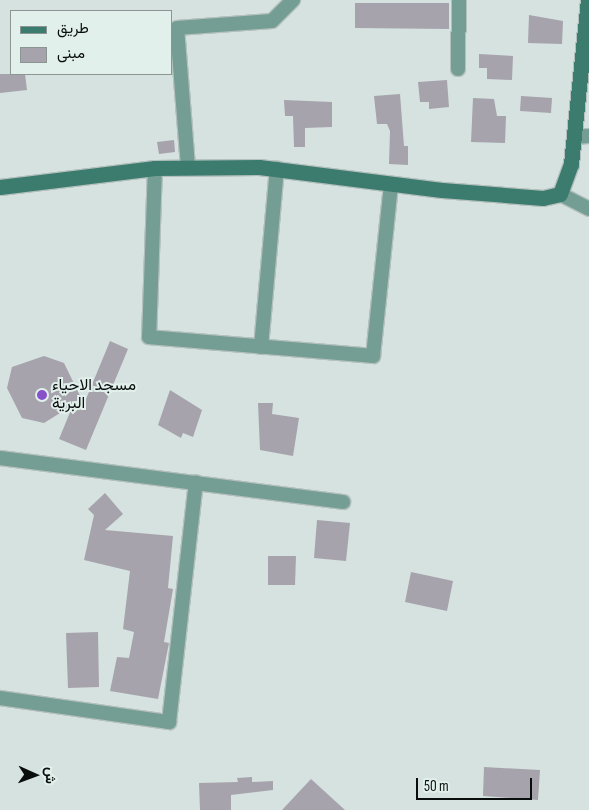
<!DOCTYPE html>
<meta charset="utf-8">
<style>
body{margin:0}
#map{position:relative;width:589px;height:810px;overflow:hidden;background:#d5e2df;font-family:"Sofia Sans Condensed",Vazirmatn,sans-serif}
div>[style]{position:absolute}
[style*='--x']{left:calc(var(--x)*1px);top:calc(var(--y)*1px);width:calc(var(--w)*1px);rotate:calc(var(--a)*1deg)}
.building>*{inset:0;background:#a6a3ad}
.roads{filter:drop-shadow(1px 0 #b4c0bd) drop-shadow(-1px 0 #b4c0bd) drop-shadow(0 1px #b4c0bd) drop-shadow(0 -1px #b4c0bd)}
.street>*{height:14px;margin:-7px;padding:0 7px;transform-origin:7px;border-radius:7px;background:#749d93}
.secondary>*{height:15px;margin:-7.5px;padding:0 7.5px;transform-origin:7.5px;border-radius:7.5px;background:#3b7c6e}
.dots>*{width:14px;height:14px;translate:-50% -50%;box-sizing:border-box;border:2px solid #e2f0ec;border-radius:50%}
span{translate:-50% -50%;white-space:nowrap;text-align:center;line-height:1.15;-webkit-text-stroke:4px #e2f0ec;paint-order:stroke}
.poi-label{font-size:16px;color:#090d0c}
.left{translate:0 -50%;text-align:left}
.legend{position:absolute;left:10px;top:10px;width:162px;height:65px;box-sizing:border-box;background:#e2f0ec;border:1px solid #8b9592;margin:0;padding:6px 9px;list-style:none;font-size:15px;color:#090d0c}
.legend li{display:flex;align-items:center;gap:10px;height:25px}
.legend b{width:25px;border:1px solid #8b9592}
.north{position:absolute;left:10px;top:750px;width:50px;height:50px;-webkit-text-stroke:4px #e2f0ec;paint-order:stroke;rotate:92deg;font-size:14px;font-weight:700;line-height:20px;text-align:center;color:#090d0c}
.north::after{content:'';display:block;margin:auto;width:18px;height:22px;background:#090d0c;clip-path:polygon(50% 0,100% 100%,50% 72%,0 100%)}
.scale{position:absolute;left:416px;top:778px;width:116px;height:22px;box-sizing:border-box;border:2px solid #090d0c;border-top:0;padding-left:6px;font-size:15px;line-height:18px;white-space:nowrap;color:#090d0c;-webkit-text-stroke:4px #e2f0ec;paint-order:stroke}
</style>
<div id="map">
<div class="building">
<i style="clip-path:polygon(355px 3px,449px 3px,449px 29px,355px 28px)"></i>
<i style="clip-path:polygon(529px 15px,563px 21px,562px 44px,528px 43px)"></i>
<i style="clip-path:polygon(479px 54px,513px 56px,512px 80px,487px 79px,487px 68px,479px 68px)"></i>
<i style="clip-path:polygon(0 74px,25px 74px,27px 90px,0 93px)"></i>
<i style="clip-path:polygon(447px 80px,449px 107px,429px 109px,429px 102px,420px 102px,418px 82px)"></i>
<i style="clip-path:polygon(400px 94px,404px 146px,408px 146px,408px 165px,389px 164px,390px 131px,387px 124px,377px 124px,374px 96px)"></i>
<i style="clip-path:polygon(521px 96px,552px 98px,551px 113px,520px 111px)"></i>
<i style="clip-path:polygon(473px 98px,494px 99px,497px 116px,506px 116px,505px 143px,471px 142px)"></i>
<i style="clip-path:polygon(284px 100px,332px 102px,332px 127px,305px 128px,305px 147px,294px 147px,293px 116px,285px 116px)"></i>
<i style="clip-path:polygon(174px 140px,175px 152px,159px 154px,157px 142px)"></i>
<i style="clip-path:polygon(110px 341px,128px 349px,86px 450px,59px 439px,73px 405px,44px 423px,22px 418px,7px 388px,12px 367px,44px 356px,64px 363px,84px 404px)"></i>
<i style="clip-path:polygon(170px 390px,202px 410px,193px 437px,183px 433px,181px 438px,158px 425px)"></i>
<i style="clip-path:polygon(258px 403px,273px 403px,272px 414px,299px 418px,293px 456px,260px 450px)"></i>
<i style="clip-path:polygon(105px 493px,123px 514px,105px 530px,173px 536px,168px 588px,173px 589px,164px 642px,169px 643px,158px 699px,110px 691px,117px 657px,129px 658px,134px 632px,123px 629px,130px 571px,84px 560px,94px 515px,88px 509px)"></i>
<i style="clip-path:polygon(317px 520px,350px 523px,346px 561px,314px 558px)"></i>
<i style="clip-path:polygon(268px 556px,296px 556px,295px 585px,268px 585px)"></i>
<i style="clip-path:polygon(411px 572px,453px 581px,447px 611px,405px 602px)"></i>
<i style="clip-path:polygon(98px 632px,99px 687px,68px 688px,66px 633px)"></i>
<i style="clip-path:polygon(484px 767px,540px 770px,538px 800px,483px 796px)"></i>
<i style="clip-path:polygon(252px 777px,252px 782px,273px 781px,273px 790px,231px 795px,231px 810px,200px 810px,199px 783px,238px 782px,237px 778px)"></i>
<i style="clip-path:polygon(311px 779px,345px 810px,282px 810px)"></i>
</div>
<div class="roads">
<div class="street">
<i style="--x:458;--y:69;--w:69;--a:-89.2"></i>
<i style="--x:574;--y:137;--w:15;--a:-4"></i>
<i style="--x:188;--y:167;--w:139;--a:-94.5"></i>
<i style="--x:177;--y:28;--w:95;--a:-4.2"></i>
<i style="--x:272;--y:21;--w:30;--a:-45"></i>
<i style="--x:155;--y:168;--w:169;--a:92"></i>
<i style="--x:149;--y:337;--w:225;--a:4.8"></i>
<i style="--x:373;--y:356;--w:173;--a:-84"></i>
<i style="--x:560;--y:194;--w:33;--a:27"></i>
<i style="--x:261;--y:347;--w:179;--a:-84.9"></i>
<i style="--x:0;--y:458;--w:346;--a:7.3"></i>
<i style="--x:0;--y:698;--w:171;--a:8.1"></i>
<i style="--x:169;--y:722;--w:241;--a:-83.6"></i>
</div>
<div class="secondary">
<i style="--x:0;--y:187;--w:156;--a:-7"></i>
<i style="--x:155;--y:168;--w:104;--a:-0.6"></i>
<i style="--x:259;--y:167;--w:184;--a:7.2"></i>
<i style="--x:442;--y:190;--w:101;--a:4.5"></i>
<i style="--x:543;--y:198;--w:17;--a:-13"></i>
<i style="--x:560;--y:194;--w:32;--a:-70"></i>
<i style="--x:571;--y:164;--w:165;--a:-84.1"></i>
</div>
</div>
<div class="dots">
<i style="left:42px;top:395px;background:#8651c9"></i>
</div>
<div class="poi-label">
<span class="left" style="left:52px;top:395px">مسجد الاحياء<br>البرية</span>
</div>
<ul class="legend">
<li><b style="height:6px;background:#3b7c6e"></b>طريق</li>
<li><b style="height:14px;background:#a6a3ad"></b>مبنى</li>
</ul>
<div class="north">ش</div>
<div class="scale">50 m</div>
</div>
